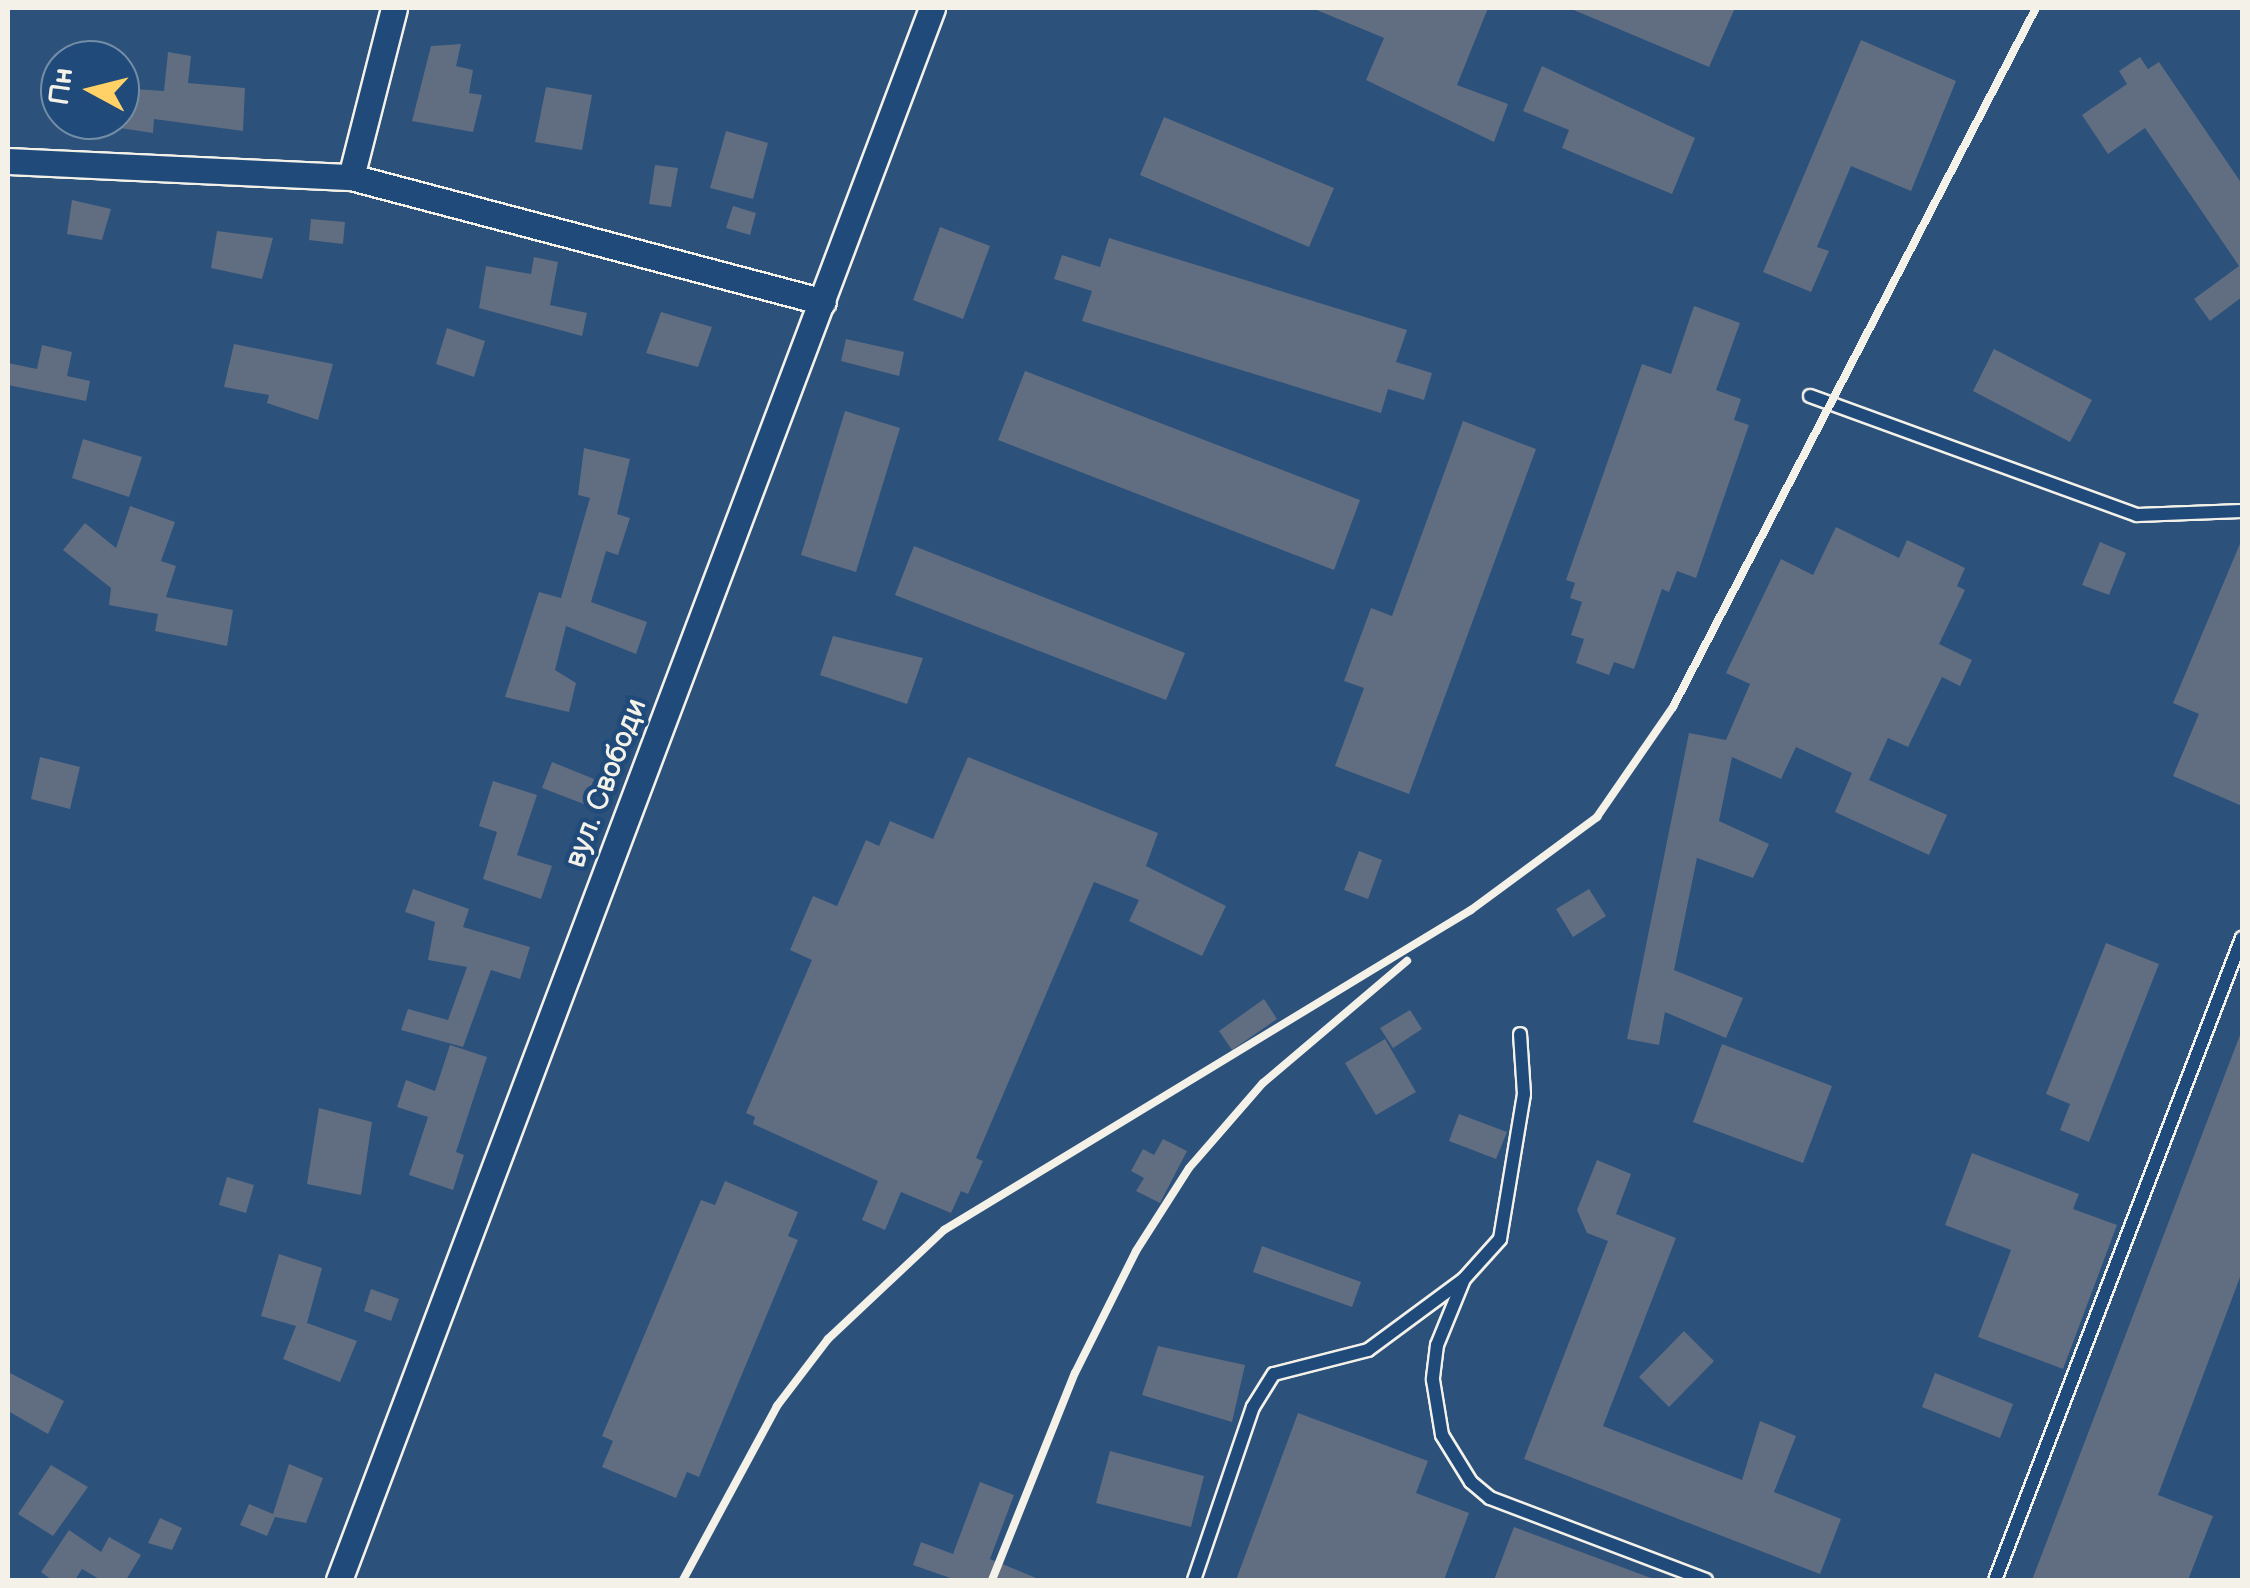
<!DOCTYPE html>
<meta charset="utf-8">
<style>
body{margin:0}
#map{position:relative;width:2250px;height:1588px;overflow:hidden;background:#2c517b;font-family:"Balsamiq Sans",sans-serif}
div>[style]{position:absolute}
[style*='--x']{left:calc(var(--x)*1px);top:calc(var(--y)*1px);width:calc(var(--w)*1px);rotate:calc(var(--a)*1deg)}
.building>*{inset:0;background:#616d81}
.roads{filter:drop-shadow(2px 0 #f4f1e8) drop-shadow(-2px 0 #f4f1e8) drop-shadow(0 2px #f4f1e8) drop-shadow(0 -2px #f4f1e8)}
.service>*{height:12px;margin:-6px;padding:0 6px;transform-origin:6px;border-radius:6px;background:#1f4a7a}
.minor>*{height:25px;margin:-12.5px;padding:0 12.5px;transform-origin:12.5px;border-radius:12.5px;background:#1f4a7a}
.rail>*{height:8px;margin:-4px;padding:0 4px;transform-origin:4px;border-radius:4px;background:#f4f1e8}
span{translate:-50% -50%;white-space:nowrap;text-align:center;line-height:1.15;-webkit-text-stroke:9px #1f4a7a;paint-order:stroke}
.street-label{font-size:30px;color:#f4f1e8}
.frame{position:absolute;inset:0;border:10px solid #f4f1e8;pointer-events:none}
.north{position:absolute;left:40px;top:40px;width:100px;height:100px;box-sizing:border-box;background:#1f4a7a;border:2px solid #748da6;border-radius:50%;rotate:277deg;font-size:28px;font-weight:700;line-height:40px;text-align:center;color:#f4f1e8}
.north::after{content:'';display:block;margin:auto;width:35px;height:45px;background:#ffd166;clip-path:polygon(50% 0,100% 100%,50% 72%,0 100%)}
</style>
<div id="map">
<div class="building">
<i style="clip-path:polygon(1312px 8px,1488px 8px,1457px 85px,1508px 104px,1494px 142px,1366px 80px,1384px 38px)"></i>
<i style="clip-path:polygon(1569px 8px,1735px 8px,1709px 67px)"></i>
<i style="clip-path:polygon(1861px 40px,1956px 81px,1911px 191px,1851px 166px,1817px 247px,1829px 251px,1811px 292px,1763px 272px)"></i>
<i style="clip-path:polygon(461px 44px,456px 66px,473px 70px,469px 93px,482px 95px,473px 132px,412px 121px,431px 46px)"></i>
<i style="clip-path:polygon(168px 52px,191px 56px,188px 83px,245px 88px,243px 131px,154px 119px,153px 133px,120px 128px,120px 88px,164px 91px)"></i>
<i style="clip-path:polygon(2140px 57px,2148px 69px,2159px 62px,2242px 184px,2242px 297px,2210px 321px,2194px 299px,2239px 266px,2145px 128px,2108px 154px,2082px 115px,2127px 84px,2119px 71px)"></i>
<i style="clip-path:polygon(1542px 66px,1695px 138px,1672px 194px,1562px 148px,1569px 130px,1523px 111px)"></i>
<i style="clip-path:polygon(546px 87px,592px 95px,582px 150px,535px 142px)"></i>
<i style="clip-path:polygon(1164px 117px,1334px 188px,1309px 247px,1140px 175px)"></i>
<i style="clip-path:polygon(726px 131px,768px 143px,753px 199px,710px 188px)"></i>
<i style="clip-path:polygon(655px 165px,678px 168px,671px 207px,649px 204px)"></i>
<i style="clip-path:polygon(72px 200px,111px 209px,102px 240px,67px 234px)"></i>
<i style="clip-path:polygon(733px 206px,756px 213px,750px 235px,726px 228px)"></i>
<i style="clip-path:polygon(311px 219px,345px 222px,343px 244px,309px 240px)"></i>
<i style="clip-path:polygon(940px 227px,990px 246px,963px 319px,913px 300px)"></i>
<i style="clip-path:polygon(217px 231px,273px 238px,262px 279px,211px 268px)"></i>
<i style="clip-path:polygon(1109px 238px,1407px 330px,1396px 362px,1432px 373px,1424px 400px,1388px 389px,1381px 413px,1082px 321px,1092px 291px,1054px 279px,1062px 255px,1100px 267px)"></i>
<i style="clip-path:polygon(534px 257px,558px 262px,550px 305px,587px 313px,582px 336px,479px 308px,486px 266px,531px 274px)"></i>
<i style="clip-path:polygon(1694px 306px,1740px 323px,1716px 390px,1741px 399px,1734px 420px,1749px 425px,1696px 578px,1677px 571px,1669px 592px,1662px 589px,1634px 669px,1614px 662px,1609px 675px,1576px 663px,1584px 639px,1571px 635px,1582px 602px,1570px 598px,1575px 583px,1566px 580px,1642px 364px,1671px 374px)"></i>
<i style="clip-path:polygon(661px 312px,712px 327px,698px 367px,646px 353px)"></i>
<i style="clip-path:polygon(447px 328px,485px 341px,474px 377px,436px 364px)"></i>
<i style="clip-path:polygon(846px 339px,904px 352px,899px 376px,841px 361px)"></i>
<i style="clip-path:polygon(234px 344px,333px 364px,318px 420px,267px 403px,269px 395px,224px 387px)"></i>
<i style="clip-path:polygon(42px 345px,72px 352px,67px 376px,90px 381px,86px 401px,8px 385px,8px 363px,37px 369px)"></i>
<i style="clip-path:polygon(1994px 349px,2092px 400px,2070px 442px,1973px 391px)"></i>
<i style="clip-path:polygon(1025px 371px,1360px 500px,1334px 570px,998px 440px)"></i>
<i style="clip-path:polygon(845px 411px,900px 428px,856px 572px,801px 555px)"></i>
<i style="clip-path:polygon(1463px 421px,1536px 449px,1409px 794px,1335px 766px,1364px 688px,1344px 681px,1371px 608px,1392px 616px)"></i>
<i style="clip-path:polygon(83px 439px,142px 457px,129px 497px,72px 478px)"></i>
<i style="clip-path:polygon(584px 448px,630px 459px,617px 514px,630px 518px,618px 555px,606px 551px,591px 602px,647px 622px,636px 654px,566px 626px,555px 670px,576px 683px,569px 712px,505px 697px,539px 592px,561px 598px,590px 498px,578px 495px)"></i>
<i style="clip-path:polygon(130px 506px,175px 522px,161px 561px,176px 566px,166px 597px,233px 610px,227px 646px,155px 631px,158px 614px,109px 605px,111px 588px,63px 550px,85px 523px,116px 548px)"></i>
<i style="clip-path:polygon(1836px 527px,1899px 558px,1907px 540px,1965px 568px,1957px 586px,1965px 590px,1939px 644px,1972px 660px,1960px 686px,1942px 677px,1908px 747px,1888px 738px,1869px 780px,1947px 815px,1929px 855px,1835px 812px,1852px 773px,1796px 747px,1781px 779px,1732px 757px,1719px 821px,1769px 844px,1753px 878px,1697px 858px,1674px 970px,1743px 998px,1726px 1038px,1665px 1012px,1659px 1045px,1627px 1039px,1689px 733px,1726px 740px,1750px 684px,1726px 673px,1781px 559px,1813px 575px)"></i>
<i style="clip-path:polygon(2242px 539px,2242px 806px,2173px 776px,2199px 714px,2173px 703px)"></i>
<i style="clip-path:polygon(2100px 542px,2126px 553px,2109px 595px,2082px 585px)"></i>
<i style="clip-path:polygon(914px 546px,1185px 653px,1166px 700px,895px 595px)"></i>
<i style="clip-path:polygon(833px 636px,923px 658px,907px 704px,820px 675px)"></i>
<i style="clip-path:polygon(40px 757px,80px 767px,70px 809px,31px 799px)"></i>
<i style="clip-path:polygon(968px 757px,1158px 833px,1146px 866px,1226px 906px,1202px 956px,1129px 921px,1139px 900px,1094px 882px,976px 1158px,983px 1161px,968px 1194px,961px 1191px,951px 1213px,901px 1192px,885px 1230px,862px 1220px,878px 1181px,753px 1124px,755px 1117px,746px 1113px,812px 960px,790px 950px,813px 896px,837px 906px,866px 840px,879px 846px,890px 821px,933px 839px)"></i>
<i style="clip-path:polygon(552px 762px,594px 779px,584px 804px,542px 788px)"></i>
<i style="clip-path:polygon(493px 781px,537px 795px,517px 855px,552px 866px,541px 899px,483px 879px,497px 832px,479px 826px)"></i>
<i style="clip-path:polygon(1359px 851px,1382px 860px,1368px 899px,1344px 890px)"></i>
<i style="clip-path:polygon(413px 889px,469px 909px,463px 927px,530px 947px,520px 979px,491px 970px,463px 1047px,401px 1030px,408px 1009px,448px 1020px,467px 967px,428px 960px,435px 922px,405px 912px)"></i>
<i style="clip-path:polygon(1589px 889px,1606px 916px,1573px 937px,1556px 909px)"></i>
<i style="clip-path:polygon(2106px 943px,2159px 964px,2089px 1142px,2060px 1130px,2070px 1104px,2046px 1094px)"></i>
<i style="clip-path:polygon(1264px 999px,1277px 1019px,1232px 1050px,1219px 1031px)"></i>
<i style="clip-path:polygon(1410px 1010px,1422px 1029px,1393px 1048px,1380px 1028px)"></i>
<i style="clip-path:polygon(2240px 1035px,2242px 1272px,2158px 1495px,2213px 1516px,2188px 1580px,2032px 1580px)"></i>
<i style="clip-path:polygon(1385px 1039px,1416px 1092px,1376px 1115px,1345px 1063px)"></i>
<i style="clip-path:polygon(1722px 1044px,1832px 1086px,1803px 1163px,1693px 1122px)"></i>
<i style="clip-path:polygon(450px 1045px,487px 1057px,456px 1152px,464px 1155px,453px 1190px,409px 1175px,428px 1117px,397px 1107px,406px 1080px,435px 1091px)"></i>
<i style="clip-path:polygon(319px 1108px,372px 1122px,361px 1195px,307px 1184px)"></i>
<i style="clip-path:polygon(1459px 1114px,1507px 1132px,1496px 1159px,1449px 1141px)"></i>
<i style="clip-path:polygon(1163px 1139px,1187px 1151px,1160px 1203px,1136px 1191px,1144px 1178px,1131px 1171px,1143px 1149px,1154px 1155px)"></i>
<i style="clip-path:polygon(1972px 1153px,2079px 1194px,2073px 1209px,2117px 1225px,2063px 1369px,1978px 1337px,2011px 1250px,1945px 1225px)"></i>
<i style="clip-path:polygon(1597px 1160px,1631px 1174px,1616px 1214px,1676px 1238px,1603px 1426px,1742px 1480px,1760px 1421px,1796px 1436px,1774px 1492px,1841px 1519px,1820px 1574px,1524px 1459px,1608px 1241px,1587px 1233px,1577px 1210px)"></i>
<i style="clip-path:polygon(227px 1177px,254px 1185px,246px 1213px,219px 1205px)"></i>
<i style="clip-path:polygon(725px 1181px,798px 1212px,788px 1236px,798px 1240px,699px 1477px,687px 1472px,676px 1498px,602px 1467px,613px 1441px,602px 1436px,701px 1200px,715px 1205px)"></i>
<i style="clip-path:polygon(1262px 1246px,1361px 1282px,1352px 1307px,1253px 1272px)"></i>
<i style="clip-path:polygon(279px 1254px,322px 1268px,307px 1323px,357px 1341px,340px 1382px,283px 1359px,296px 1326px,261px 1316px)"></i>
<i style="clip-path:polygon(371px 1289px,399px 1299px,391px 1321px,364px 1311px)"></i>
<i style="clip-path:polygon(1684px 1331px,1714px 1361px,1669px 1407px,1639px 1377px)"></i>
<i style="clip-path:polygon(1158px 1346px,1245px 1365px,1232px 1422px,1142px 1395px)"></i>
<i style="clip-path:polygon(8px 1372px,64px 1401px,48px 1434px,8px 1411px)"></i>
<i style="clip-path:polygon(1935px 1373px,2013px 1404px,2000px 1438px,1922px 1407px)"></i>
<i style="clip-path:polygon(1298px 1413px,1428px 1461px,1416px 1493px,1469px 1513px,1444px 1580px,1236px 1580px)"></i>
<i style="clip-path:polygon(1110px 1451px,1204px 1476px,1191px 1527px,1096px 1503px)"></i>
<i style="clip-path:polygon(289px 1464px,323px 1478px,306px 1523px,275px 1517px,267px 1536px,240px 1525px,249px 1504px,273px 1514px)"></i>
<i style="clip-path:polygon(51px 1465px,88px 1487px,53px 1536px,18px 1514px)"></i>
<i style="clip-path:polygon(980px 1482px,1014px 1495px,990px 1559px,1041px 1580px,956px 1580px,913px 1565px,921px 1542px,953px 1554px)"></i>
<i style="clip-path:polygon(160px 1518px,182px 1528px,172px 1550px,148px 1543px)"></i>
<i style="clip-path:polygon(1514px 1527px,1651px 1578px,1651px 1580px,1494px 1580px)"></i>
<i style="clip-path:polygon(69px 1530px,101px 1552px,109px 1537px,141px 1555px,126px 1580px,101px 1580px,82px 1569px,75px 1580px,52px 1580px,41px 1572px)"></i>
</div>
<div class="roads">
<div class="service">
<i style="--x:1810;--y:396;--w:348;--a:20"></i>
<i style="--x:2137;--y:515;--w:105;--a:-2.2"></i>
<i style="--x:1464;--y:1279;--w:71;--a:112.2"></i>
<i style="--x:1437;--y:1345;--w:35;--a:97"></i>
<i style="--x:1433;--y:1380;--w:56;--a:80.7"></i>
<i style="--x:1442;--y:1435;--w:55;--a:58.3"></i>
<i style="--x:1471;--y:1482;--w:25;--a:40"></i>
<i style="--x:1490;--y:1498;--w:231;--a:20.8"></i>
<i style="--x:1194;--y:1580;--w:183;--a:-71.2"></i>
<i style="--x:1253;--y:1407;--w:39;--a:-58"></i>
<i style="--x:1274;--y:1374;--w:97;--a:-14.3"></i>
<i style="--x:1368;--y:1350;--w:119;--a:-36.5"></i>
<i style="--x:1464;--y:1279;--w:54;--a:-48"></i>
<i style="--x:1500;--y:1239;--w:147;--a:-80.6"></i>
<i style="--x:1524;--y:1094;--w:60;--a:-93.8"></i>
<i style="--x:1995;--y:1580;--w:688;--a:-68.96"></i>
</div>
<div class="minor">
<i style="--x:8;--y:161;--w:343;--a:2.7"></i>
<i style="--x:351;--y:177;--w:488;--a:14.8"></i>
<i style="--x:351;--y:177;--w:174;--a:-75.7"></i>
<i style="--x:339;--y:1580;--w:1680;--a:-69.33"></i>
</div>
</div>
<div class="rail">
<i style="--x:683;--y:1580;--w:198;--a:-61.6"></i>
<i style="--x:777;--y:1406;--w:84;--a:-52.7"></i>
<i style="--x:828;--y:1339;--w:159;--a:-43.2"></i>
<i style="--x:944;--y:1230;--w:617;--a:-31.27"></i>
<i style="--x:1471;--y:910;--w:157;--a:-36.4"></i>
<i style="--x:1597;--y:817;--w:134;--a:-55.4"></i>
<i style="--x:1673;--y:707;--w:788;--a:-62.56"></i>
<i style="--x:992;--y:1580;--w:223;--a:-68.2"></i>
<i style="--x:1075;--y:1373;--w:136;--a:-63.4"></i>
<i style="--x:1136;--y:1251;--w:98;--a:-57.4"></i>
<i style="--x:1189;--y:1168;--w:113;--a:-49"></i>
<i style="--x:1263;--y:1083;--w:189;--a:-40.3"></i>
</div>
<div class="street-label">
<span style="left:606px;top:783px;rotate:-69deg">вул. Свободи</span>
</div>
<div class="frame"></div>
<div class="north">Пн</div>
</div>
